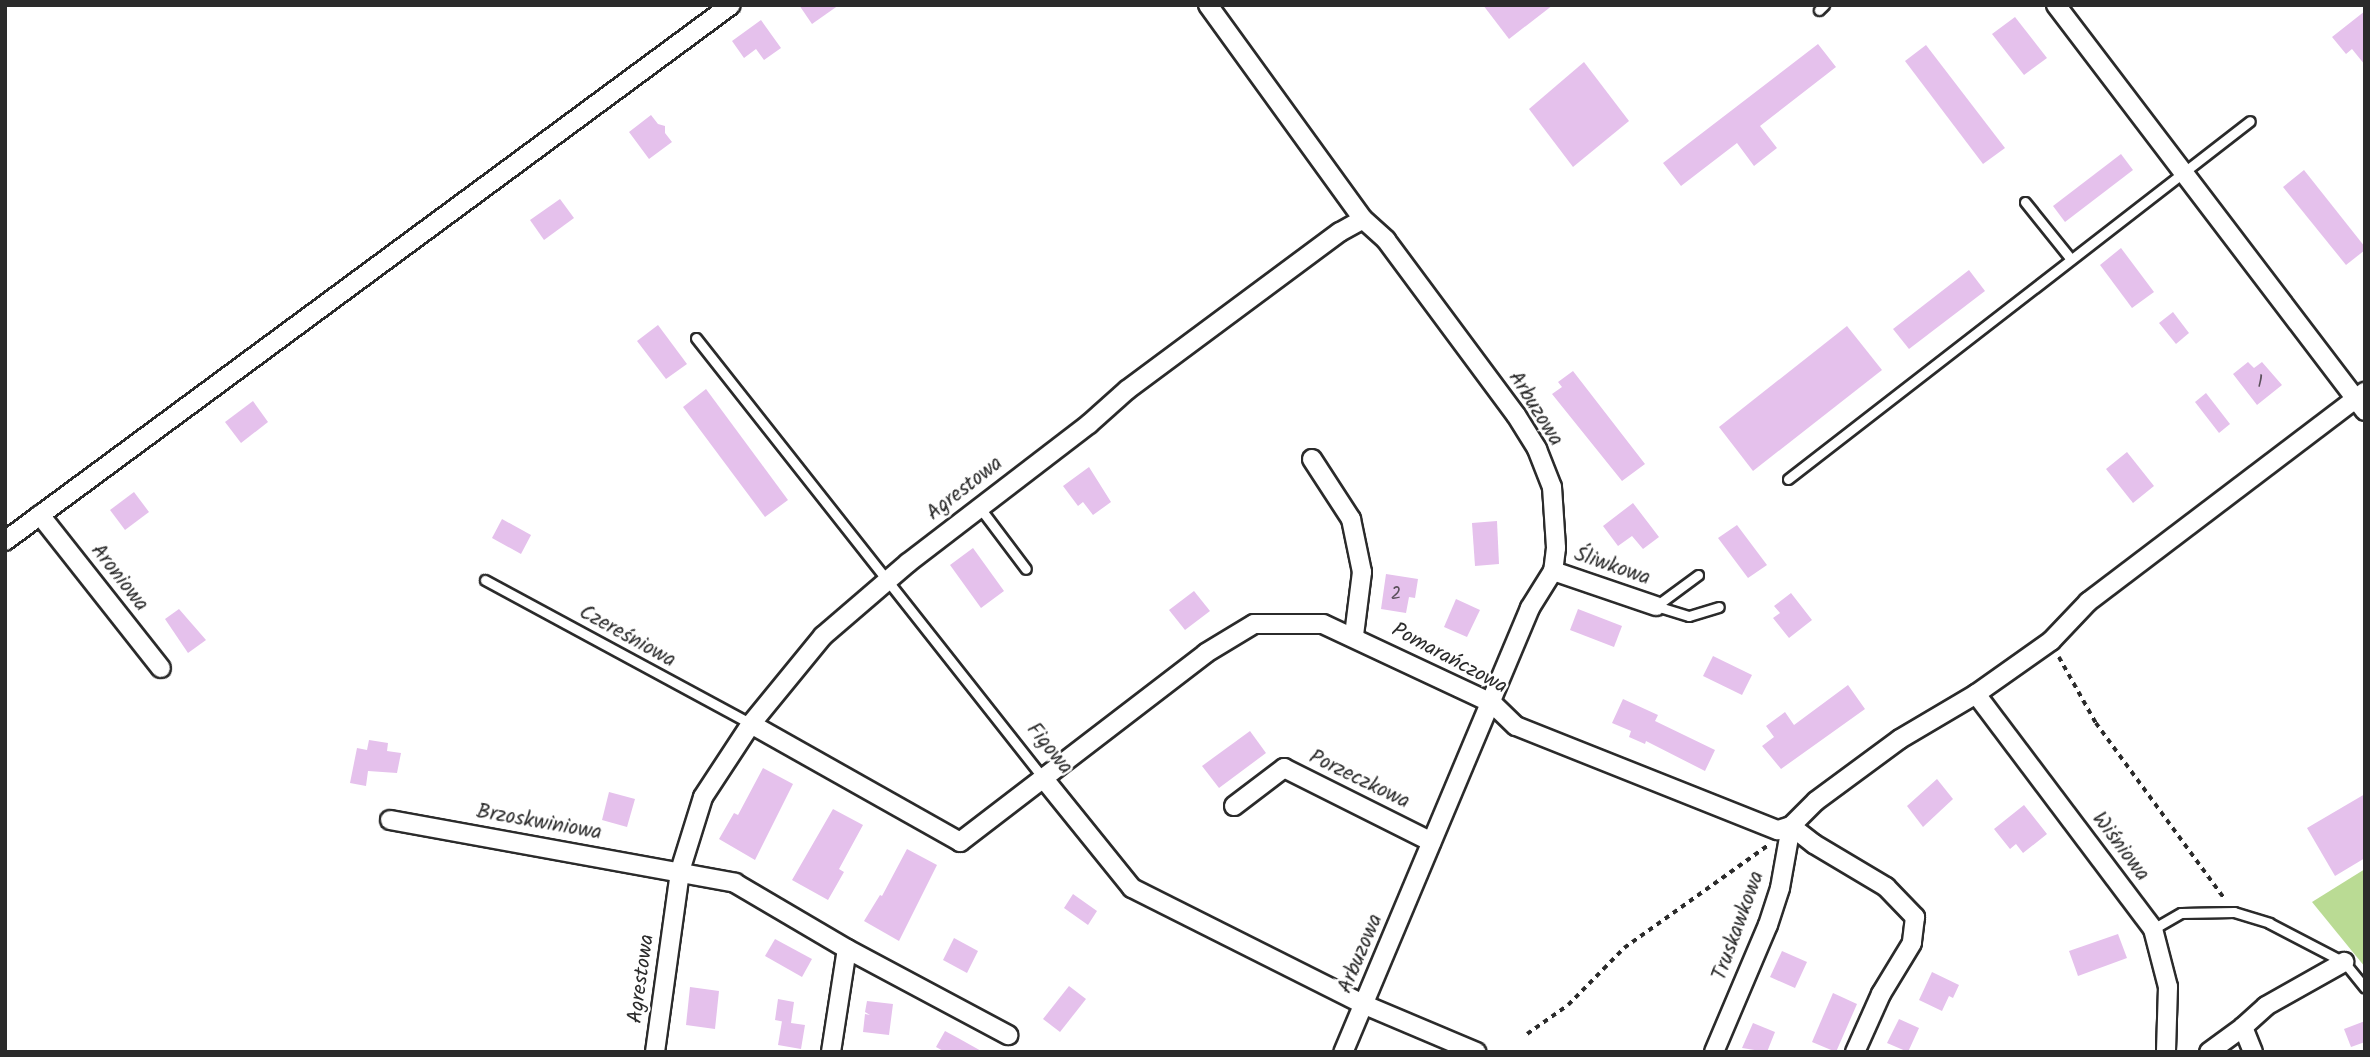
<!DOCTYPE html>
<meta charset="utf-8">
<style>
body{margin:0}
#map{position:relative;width:2370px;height:1057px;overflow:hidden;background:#fff;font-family:Kalam,sans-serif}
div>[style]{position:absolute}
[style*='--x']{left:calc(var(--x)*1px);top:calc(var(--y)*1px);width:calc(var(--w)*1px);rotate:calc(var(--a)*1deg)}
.green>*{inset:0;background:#badb94}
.building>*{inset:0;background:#e5c1ec}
.path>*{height:3.5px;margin-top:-1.75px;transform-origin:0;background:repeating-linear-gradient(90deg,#2b2b2b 0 5px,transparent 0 10px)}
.roads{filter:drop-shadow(2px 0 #2b2b2b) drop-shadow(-2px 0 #2b2b2b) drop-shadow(0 2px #2b2b2b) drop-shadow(0 -2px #2b2b2b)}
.service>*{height:9px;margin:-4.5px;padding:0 4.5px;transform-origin:4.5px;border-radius:4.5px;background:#fff}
.minor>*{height:18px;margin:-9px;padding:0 9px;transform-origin:9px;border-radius:9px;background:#fff}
span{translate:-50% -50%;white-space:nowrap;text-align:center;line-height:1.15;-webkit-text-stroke:5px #fff;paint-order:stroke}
.number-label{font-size:18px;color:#5a505b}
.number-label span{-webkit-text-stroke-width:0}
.street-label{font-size:21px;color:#2b2b2b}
.frame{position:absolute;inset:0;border:7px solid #2b2b2b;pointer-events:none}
</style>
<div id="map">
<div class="green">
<i style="clip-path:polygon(2365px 869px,2365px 967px,2312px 902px)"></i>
</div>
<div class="building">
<i style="clip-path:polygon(799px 5px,839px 5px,812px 24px)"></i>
<i style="clip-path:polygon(1483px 5px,1553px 5px,1509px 39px)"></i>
<i style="clip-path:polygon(2365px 11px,2365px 65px,2352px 49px,2346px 54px,2332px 37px)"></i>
<i style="clip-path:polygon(2015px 17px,2047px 58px,2024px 75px,1992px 34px)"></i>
<i style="clip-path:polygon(761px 20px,781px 48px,764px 60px,756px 49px,744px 58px,732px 41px)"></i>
<i style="clip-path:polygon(1818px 44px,1836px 67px,1760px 126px,1777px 148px,1754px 166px,1737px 143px,1681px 186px,1663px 163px)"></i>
<i style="clip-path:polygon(1926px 45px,2005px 148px,1983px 164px,1905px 61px)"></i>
<i style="clip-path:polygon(1584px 62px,1629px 121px,1573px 167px,1529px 109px)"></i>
<i style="clip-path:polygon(651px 115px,658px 124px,665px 126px,665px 133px,672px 142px,649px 159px,629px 132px)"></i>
<i style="clip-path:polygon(2121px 154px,2133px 170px,2065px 222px,2053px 206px)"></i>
<i style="clip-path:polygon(2304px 170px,2365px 247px,2365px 250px,2346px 265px,2283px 187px)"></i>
<i style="clip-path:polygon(560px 199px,574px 218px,544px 240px,530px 220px)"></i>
<i style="clip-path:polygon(2121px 248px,2154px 292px,2132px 308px,2100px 265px)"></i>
<i style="clip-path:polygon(1969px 270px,1985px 291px,1909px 349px,1893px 329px)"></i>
<i style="clip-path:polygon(2173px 312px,2189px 333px,2176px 344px,2159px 323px)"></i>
<i style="clip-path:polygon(658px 325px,687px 364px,666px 379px,637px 341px)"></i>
<i style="clip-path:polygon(1847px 326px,1882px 370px,1753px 471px,1719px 427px)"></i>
<i style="clip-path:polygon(2248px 362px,2254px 368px,2262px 362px,2282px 385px,2257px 405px,2233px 374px)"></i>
<i style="clip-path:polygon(1573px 371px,1645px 464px,1622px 481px,1552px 394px,1562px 387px,1558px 382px)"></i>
<i style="clip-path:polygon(706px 389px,788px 500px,765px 517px,683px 407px)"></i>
<i style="clip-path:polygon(2206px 393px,2230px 424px,2219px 433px,2195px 402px)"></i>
<i style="clip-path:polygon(253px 401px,268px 422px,241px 443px,225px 422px)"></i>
<i style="clip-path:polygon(2127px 452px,2154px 486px,2133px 503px,2106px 469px)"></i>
<i style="clip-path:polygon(1089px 467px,1111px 502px,1093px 515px,1083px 502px,1078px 506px,1063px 486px)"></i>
<i style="clip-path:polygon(134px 492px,149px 512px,125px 530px,110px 510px)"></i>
<i style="clip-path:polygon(1633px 503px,1659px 537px,1643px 549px,1632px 536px,1618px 546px,1603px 526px)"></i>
<i style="clip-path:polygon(502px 519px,531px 535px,521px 554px,492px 538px)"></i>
<i style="clip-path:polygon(1497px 521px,1499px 564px,1475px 566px,1472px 523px)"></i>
<i style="clip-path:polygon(1737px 525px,1767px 565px,1748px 578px,1718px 538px)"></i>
<i style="clip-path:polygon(973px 548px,1004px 591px,981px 608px,950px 565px)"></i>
<i style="clip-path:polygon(1386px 574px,1418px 579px,1415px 598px,1409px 597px,1406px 613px,1381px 609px)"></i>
<i style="clip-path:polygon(1194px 591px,1210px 611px,1185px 630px,1169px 610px)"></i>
<i style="clip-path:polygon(1791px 593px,1812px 620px,1789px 638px,1773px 618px,1780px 613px,1774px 606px)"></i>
<i style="clip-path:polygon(1456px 599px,1480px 610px,1467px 637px,1444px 627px)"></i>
<i style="clip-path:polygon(179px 609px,206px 640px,188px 653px,165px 619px)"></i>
<i style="clip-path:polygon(1578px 609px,1622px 626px,1614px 647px,1570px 630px)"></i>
<i style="clip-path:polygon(1713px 656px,1752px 675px,1742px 695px,1703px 676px)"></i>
<i style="clip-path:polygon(1848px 685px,1865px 709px,1781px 769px,1762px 746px,1774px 737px,1766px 726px,1785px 712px,1794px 725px)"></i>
<i style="clip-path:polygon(1623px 699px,1658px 715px,1655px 721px,1715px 750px,1705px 771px,1646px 741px,1645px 744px,1629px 737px,1631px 731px,1612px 723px)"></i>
<i style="clip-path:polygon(1250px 731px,1266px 753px,1219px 788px,1202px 766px)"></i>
<i style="clip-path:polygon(369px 740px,388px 743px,387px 751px,401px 753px,397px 773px,368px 771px,366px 786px,350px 783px,357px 748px,367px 750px)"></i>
<i style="clip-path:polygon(763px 768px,793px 784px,755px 860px,719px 839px,734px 813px,738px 815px)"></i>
<i style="clip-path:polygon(1937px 779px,1953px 799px,1923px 827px,1907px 806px)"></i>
<i style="clip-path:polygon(609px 792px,635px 799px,627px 827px,602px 820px)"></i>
<i style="clip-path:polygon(2365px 794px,2365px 858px,2335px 876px,2307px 828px)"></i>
<i style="clip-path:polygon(2024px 805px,2047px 834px,2023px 853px,2016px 844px,2010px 849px,1994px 829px)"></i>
<i style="clip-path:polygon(833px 809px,863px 825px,839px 869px,844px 872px,828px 900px,792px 880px)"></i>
<i style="clip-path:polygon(907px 849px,937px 865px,899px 941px,864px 921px,880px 895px,882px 896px)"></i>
<i style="clip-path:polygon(1073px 894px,1097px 911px,1088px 925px,1064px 908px)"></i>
<i style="clip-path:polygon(2118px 934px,2127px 958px,2078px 976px,2069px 951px)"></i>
<i style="clip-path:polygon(954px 938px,978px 951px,967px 973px,943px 960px)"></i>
<i style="clip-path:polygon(775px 939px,812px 959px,802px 977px,765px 956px)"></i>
<i style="clip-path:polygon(1782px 951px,1807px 962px,1795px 988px,1770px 977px)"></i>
<i style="clip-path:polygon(1932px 972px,1959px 985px,1953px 998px,1949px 996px,1942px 1011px,1919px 1000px)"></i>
<i style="clip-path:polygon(1069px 986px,1086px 999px,1060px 1032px,1043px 1019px)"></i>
<i style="clip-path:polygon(690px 987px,719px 991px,715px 1029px,686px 1025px)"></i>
<i style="clip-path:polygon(1833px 993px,1857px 1004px,1836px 1052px,1812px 1042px)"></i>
<i style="clip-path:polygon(778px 999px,794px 1002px,791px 1023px,805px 1025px,801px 1049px,778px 1045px,782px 1021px,785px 1022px,775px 1020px)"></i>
<i style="clip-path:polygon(867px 1001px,893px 1004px,889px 1035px,863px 1032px,865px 1014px,870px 1015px,865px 1012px)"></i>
<i style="clip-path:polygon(1899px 1019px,1919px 1028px,1908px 1052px,1887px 1043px)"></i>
<i style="clip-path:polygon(2365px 1021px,2365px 1042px,2351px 1047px,2344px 1029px)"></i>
<i style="clip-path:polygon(1753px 1023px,1775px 1032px,1767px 1052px,1742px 1048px)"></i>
<i style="clip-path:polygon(945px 1031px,958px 1038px,983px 1052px,945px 1052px,936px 1047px)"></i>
</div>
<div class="path">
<i style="--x:2059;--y:657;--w:76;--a:60.7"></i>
<i style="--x:2096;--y:723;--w:218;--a:53.8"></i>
<i style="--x:1527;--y:1034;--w:50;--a:-35.3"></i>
<i style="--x:1568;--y:1005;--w:80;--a:-45.5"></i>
<i style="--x:1624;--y:948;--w:176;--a:-35.5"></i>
</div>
<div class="roads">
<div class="service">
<i style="--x:1819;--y:10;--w:7;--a:-45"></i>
<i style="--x:2025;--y:202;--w:72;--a:51.2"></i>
<i style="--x:696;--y:338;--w:562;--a:51.72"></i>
<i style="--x:1788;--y:479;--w:584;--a:-37.77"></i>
<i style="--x:980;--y:508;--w:76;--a:53"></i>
<i style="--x:1698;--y:575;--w:52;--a:143.6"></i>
<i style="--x:1656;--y:606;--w:34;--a:17"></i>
<i style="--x:1689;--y:616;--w:31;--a:-17"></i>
<i style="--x:485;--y:580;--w:302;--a:28.4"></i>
<i style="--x:2153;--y:929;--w:32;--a:-30"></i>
<i style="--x:2181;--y:913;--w:53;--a:-1.1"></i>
<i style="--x:2234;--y:912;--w:37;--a:17"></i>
<i style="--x:2269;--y:923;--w:85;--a:27.5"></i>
<i style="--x:2344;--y:962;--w:33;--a:51"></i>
</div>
<div class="minor">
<i style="--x:1208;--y:5;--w:264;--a:54.1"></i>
<i style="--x:1363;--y:219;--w:31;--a:42"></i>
<i style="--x:1386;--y:240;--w:218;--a:53.4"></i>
<i style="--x:1516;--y:415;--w:40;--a:58"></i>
<i style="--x:1537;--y:449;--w:41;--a:68.5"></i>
<i style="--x:1552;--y:487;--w:61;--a:86.2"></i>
<i style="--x:1556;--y:548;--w:23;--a:97"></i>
<i style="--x:1553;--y:571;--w:44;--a:121.9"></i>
<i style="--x:1530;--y:608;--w:482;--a:112.8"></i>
<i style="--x:2056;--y:5;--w:510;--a:52.73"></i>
<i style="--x:1312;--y:459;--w:72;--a:57"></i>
<i style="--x:1351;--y:519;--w:54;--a:78.3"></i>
<i style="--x:1362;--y:572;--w:64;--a:97.2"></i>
<i style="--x:40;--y:515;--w:195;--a:51.7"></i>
<i style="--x:5;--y:541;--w:902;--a:-36.44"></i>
<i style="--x:1553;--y:571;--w:109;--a:18.8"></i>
<i style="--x:1976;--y:694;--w:294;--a:53"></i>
<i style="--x:2153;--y:929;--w:60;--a:75.5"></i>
<i style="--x:2168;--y:987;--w:65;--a:91.8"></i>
<i style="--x:751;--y:724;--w:240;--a:29.4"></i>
<i style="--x:960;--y:842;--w:310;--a:-37.5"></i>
<i style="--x:1206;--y:653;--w:56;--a:-31.1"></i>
<i style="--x:1254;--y:624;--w:69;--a:0"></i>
<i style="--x:1323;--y:624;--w:187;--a:25.1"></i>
<i style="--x:1492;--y:703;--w:33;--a:44"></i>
<i style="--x:1516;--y:726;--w:282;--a:21.7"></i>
<i style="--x:1778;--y:830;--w:14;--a:-17"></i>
<i style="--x:1044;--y:779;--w:140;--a:51.1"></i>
<i style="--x:1132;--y:888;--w:261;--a:26.7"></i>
<i style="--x:1365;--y:1005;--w:121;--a:22.9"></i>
<i style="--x:1234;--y:806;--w:63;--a:-37.2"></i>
<i style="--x:1284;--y:768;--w:165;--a:26.6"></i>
<i style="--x:390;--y:820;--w:351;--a:10.3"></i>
<i style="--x:735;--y:883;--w:130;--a:30.5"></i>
<i style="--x:847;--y:949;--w:183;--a:28.1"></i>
<i style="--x:1791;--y:826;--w:29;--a:38"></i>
<i style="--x:1814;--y:844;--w:84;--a:30.8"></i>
<i style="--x:1886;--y:887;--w:42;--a:46"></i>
<i style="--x:1915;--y:917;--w:26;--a:97"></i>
<i style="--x:1912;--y:943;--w:60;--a:121.3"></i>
<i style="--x:1881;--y:994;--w:64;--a:114.1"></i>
<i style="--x:655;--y:1052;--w:183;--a:-82.1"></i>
<i style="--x:680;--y:871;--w:77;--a:-72.7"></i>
<i style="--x:703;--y:797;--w:87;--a:-56.7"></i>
<i style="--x:751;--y:724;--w:114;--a:-50.7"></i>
<i style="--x:823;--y:636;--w:112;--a:-40.7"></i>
<i style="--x:908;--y:563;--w:228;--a:-37.5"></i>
<i style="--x:1089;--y:424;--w:51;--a:-41.8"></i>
<i style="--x:1127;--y:390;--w:265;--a:-36.6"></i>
<i style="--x:1340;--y:232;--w:26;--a:-29"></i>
<i style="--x:831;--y:1052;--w:104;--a:-81.2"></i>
<i style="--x:1714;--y:1052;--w:138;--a:-67"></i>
<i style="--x:1768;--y:925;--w:39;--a:-72"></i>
<i style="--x:1780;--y:888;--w:63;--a:-79.9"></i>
<i style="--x:1791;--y:826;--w:35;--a:-45"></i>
<i style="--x:1816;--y:801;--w:104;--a:-36.4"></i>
<i style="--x:1900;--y:739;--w:88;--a:-30.6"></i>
<i style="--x:1976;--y:694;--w:92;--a:-35.2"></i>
<i style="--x:2051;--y:641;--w:54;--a:-46.5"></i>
<i style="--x:2088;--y:602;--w:348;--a:-37.2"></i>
<i style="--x:2209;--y:1052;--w:42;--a:-36.3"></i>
<i style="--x:2253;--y:1052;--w:27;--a:-112"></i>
<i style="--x:2243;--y:1027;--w:31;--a:-42"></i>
<i style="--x:2266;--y:1006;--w:90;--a:-29.4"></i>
</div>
</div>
<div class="number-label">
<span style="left:2260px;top:383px">1</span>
<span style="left:1396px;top:595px">2</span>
</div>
<div class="street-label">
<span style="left:1535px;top:409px;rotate:58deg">Arbuzowa</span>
<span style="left:965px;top:489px;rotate:-38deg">Agrestowa</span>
<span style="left:1612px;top:567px;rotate:19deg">Śliwkowa</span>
<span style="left:119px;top:578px;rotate:52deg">Aroniowa</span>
<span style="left:627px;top:637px;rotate:29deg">Czereśniowa</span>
<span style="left:1449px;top:659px;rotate:28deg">Pomarańczowa</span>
<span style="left:1049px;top:749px;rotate:51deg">Figowa</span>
<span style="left:1359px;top:780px;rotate:26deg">Porzeczkowa</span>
<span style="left:539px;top:823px;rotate:10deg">Brzoskwiniowa</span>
<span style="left:2120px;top:847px;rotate:53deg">Wiśniowa</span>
<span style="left:1739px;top:926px;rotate:-70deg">Truskawkowa</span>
<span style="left:1361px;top:954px;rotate:-67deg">Arbuzowa</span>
<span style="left:642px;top:979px;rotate:-82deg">Agrestowa</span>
</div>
<div class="frame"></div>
</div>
